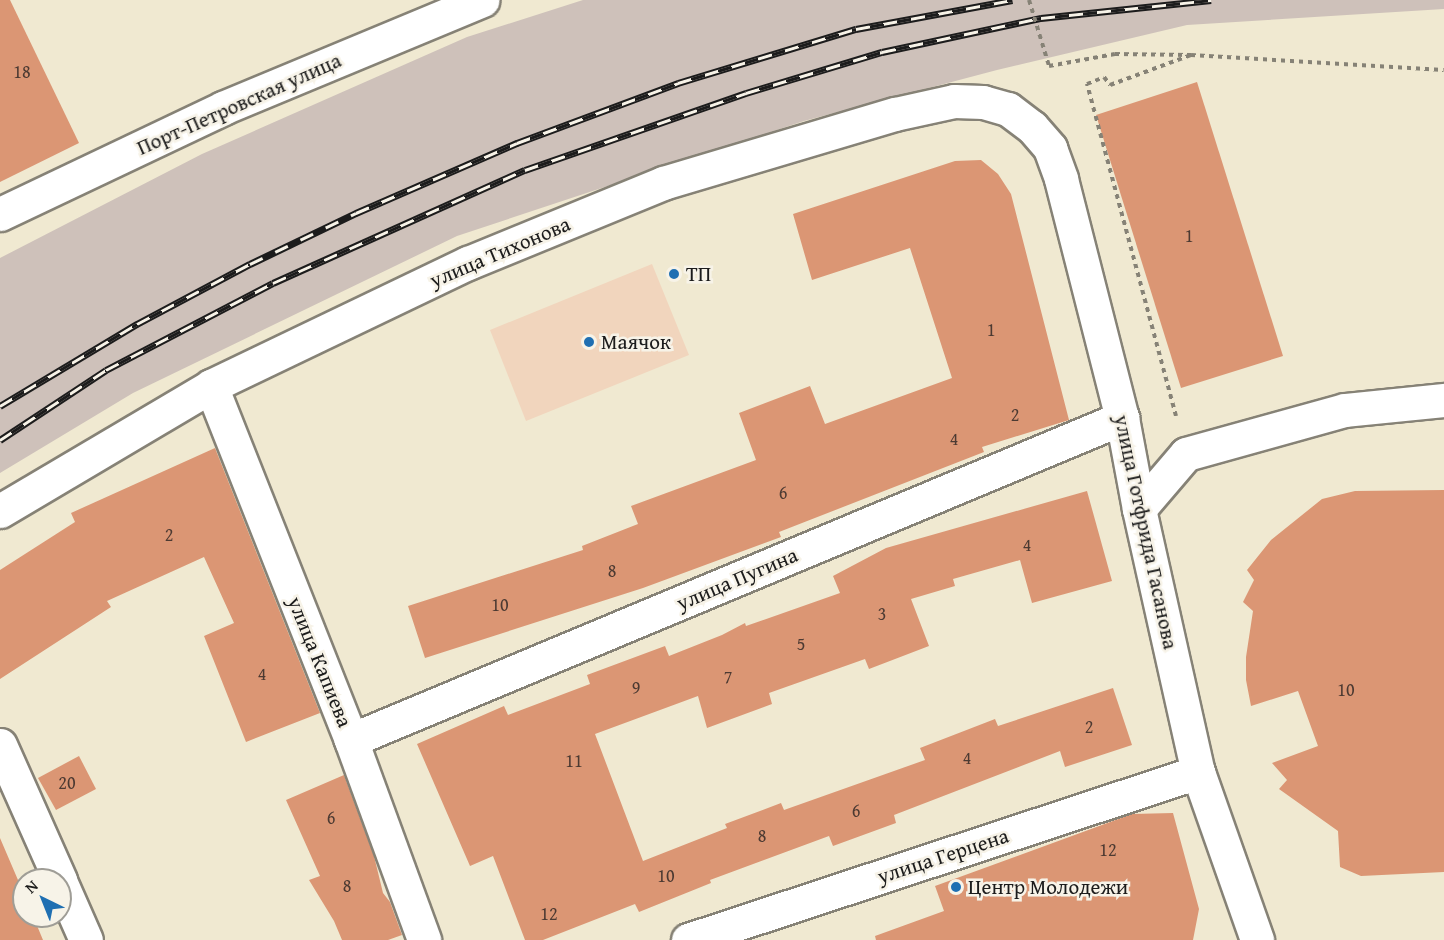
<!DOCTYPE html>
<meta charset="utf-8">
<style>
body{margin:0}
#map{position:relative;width:1444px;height:940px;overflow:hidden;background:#f0e9d1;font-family:"Gentium Book Plus",serif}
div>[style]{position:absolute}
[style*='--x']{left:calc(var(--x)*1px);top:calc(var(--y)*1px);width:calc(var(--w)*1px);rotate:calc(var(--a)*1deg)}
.built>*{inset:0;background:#f1d5bd}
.industrial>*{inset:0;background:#cec1ba}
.building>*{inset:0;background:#db9674}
.path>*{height:4px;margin-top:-2px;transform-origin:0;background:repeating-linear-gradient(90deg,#868276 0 4.5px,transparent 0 9px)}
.roads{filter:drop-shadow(2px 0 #868276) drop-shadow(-2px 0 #868276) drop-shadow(0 2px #868276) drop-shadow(0 -2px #868276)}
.minor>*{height:33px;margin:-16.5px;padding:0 16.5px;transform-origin:16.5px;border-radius:16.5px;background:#fff}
.tertiary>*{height:33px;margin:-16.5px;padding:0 16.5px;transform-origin:16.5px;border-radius:16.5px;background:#fff}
.rail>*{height:7px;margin-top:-3.5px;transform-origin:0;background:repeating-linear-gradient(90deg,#f7f3e8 0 14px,#1c1c1c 0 28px);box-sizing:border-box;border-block:2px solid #1c1c1c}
.path-bridge>*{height:4px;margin-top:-2px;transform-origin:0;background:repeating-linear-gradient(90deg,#868276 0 4.5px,transparent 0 9px)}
.dots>*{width:16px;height:16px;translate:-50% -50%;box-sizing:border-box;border:3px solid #f7f3e8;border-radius:50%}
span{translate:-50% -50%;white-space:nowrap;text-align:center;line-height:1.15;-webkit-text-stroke:5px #f7f3e8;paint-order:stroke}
.number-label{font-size:18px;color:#4c3a32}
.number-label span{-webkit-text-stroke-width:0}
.street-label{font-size:21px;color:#1c1c1c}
.poi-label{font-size:21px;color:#1c1c1c}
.left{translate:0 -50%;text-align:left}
.north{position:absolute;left:12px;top:868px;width:60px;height:60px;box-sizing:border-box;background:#f7f3e8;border:2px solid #9f9d96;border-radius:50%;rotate:317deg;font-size:16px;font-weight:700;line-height:24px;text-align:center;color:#1c1c1c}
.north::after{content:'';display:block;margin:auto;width:21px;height:27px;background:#1f6fb2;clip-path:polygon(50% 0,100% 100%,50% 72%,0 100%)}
</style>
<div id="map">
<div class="built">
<i style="clip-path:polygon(652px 264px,689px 355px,526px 421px,490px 330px)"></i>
</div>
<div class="industrial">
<i style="clip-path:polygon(583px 0,1444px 0,1444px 9px,1187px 25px,997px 70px,804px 121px,457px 236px,133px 393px,0 473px,0 258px,202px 154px,467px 37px)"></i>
</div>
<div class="building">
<i style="clip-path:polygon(0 0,10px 0,79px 143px,0 182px)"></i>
<i style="clip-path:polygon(1197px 82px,1283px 356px,1181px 388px,1096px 115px)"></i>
<i style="clip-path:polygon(981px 160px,998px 174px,1011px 194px,1069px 420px,982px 447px,984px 452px,779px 532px,781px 537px,643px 588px,425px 658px,408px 606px,583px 550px,582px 546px,638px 524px,631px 506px,756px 460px,739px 413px,810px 386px,825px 424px,952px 378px,910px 248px,812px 280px,793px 214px,955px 161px)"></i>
<i style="clip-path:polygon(215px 448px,320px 713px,246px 742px,204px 636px,234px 623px,204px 557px,107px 601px,111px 607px,0 679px,0 570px,75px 522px,71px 513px)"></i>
<i style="clip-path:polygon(1444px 490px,1444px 872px,1361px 876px,1340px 867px,1338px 831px,1279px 789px,1287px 780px,1272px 763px,1318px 746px,1298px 691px,1251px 706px,1246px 680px,1246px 657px,1253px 611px,1243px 602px,1254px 580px,1247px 570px,1271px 540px,1322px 499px,1355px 491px)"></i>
<i style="clip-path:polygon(1087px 491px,1112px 581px,1032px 603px,1020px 560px,953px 579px,955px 586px,911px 599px,929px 646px,869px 669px,865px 659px,769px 693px,772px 704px,707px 728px,698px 696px,595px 734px,643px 861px,727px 828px,725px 824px,781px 803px,784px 810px,925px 760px,920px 748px,995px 719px,998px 726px,1113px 688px,1132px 745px,1065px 767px,1060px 751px,894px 815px,896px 823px,833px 846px,829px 836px,710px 880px,711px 883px,639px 912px,635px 904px,543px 940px,525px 940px,493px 856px,470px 866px,417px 744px,504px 706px,508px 715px,590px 684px,587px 675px,665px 646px,669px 656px,722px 635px,745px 623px,746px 626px,840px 593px,833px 576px,886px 548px)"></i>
<i style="clip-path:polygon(79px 756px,96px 789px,56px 810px,38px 778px)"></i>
<i style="clip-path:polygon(344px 775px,374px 856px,383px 893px,390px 902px,402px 935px,388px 940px,342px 940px,334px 921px,309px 880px,320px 876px,286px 800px)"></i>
<i style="clip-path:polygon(1173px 813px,1199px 909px,1193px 940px,876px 940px,875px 936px,944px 911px,935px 886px,1132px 814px)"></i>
<i style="clip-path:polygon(0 838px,24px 894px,24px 916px,33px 916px,43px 940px,0 940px)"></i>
</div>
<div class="path">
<i style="--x:1049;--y:66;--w:67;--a:-10.3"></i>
<i style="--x:1115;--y:54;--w:76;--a:0.8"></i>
<i style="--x:1191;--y:55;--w:253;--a:3.4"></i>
<i style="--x:1176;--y:416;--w:344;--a:-105"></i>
<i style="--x:1087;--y:84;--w:18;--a:-22"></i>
<i style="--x:1104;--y:77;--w:10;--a:53"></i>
<i style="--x:1110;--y:85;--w:86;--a:-20.3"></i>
</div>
<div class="roads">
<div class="minor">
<i style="--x:0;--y:214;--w:247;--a:-25.4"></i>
<i style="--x:223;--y:108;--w:281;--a:-22.6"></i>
<i style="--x:211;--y:386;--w:381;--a:68.4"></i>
<i style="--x:351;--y:740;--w:213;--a:69.9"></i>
<i style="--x:1139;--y:509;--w:72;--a:-49.5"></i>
<i style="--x:1186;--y:454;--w:165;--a:-15.5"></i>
<i style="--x:1345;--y:410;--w:100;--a:-5.8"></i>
<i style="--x:351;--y:740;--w:836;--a:-22.67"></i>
<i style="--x:0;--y:745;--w:148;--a:66"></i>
<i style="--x:60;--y:881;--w:64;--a:66.2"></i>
<i style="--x:688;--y:940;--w:537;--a:-18.23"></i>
</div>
<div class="tertiary">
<i style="--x:0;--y:511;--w:245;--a:-30.6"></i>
<i style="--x:211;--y:386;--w:285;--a:-25.6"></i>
<i style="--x:468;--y:263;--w:211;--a:-22.3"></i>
<i style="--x:663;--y:183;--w:242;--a:-16.6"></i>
<i style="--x:895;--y:114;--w:60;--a:-12.4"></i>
<i style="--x:954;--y:101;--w:29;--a:2"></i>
<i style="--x:983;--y:102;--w:26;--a:16"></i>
<i style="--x:1008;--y:109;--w:30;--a:37"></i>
<i style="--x:1032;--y:127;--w:28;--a:49"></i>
<i style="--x:1050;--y:148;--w:33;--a:70"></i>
<i style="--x:1061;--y:179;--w:247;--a:75.7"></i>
<i style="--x:1122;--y:418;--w:93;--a:79.4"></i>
<i style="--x:1139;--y:509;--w:270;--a:77.4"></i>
<i style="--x:1198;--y:772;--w:178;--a:70.6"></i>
</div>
</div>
<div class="rail">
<i style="--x:0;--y:406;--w:160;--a:-30.9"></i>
<i style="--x:137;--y:324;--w:128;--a:-28"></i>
<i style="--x:250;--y:264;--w:118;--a:-25.7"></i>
<i style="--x:356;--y:213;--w:176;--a:-23.5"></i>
<i style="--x:517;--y:143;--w:172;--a:-20.4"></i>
<i style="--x:678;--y:83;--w:186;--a:-16.9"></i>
<i style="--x:856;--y:29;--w:159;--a:-10.5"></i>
<i style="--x:0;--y:440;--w:127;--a:-33.4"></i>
<i style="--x:106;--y:370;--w:188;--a:-27.5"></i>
<i style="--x:273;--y:283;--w:276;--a:-24.2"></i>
<i style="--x:525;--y:170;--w:234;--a:-19.2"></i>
<i style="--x:746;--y:93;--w:142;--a:-16.8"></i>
<i style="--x:882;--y:52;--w:163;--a:-12.1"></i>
<i style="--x:1041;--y:18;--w:171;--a:-6"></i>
</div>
<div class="path-bridge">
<i style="--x:1029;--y:0;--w:69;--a:73.1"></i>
</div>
<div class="dots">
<i style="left:674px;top:274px;background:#1f6fb2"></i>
<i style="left:589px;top:342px;background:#1f6fb2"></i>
<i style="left:956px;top:887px;background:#1f6fb2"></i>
</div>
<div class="number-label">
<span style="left:22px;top:72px">18</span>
<span style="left:1189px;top:236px">1</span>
<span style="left:991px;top:330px">1</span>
<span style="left:1015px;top:415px">2</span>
<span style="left:954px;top:439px">4</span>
<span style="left:783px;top:493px">6</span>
<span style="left:169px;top:535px">2</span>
<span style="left:1027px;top:545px">4</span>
<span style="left:612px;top:571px">8</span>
<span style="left:500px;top:605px">10</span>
<span style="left:882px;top:614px">3</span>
<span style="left:801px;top:644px">5</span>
<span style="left:262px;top:674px">4</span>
<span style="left:728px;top:677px">7</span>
<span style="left:636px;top:688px">9</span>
<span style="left:1346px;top:690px">10</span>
<span style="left:1089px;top:727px">2</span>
<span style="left:967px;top:758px">4</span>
<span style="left:574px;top:761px">11</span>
<span style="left:67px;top:783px">20</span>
<span style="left:856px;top:811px">6</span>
<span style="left:331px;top:818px">6</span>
<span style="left:762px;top:836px">8</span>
<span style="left:1108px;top:850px">12</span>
<span style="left:666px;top:876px">10</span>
<span style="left:347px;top:886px">8</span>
<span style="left:549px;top:914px">12</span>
</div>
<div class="street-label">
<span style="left:239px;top:104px;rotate:-24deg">Порт-Петровская улица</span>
<span style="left:500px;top:252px;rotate:-23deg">улица Тихонова</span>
<span style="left:1146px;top:532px;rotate:78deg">улица Готфрида Гасанова</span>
<span style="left:737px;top:579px;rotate:-23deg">улица Пугина</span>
<span style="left:320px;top:662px;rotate:68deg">улица Капиева</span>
<span style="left:943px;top:856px;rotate:-18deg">улица Герцена</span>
</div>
<div class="poi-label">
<span class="left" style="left:686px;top:274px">ТП</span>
<span class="left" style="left:601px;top:342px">Маячок</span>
<span class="left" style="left:968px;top:887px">Центр Молодежи</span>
</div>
<div class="north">N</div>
</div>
